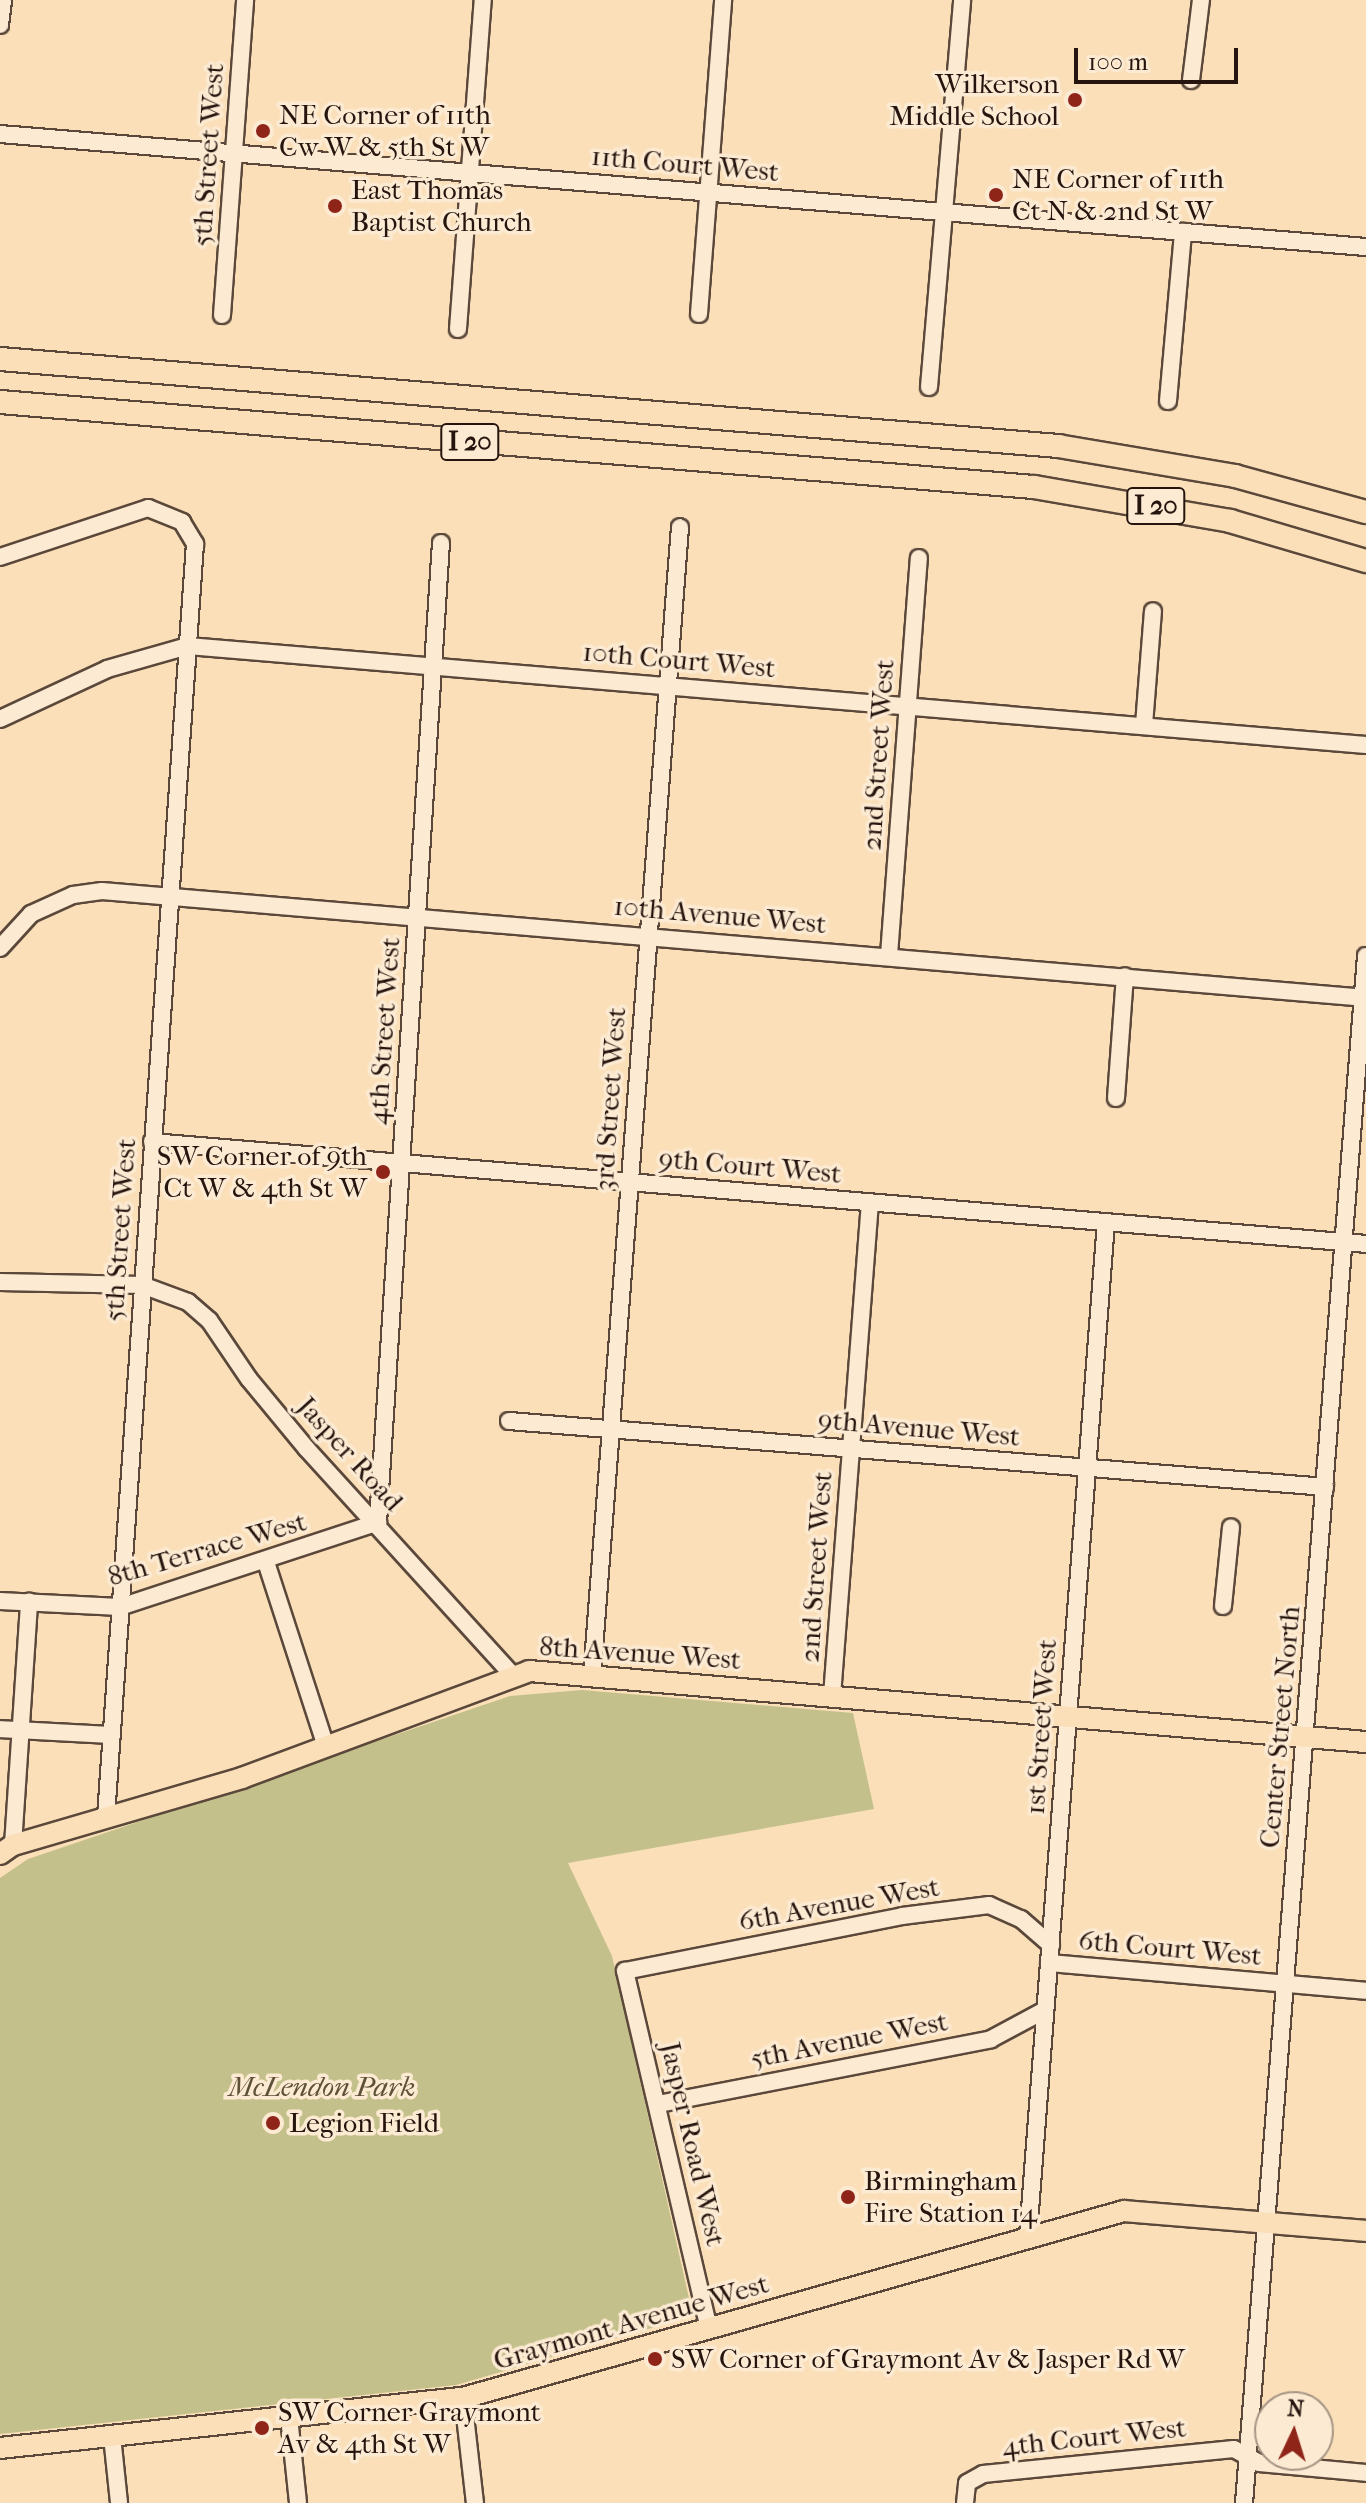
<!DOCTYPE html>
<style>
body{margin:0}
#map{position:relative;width:1366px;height:2503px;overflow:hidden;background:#fadfb9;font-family:"IM FELL French Canon",serif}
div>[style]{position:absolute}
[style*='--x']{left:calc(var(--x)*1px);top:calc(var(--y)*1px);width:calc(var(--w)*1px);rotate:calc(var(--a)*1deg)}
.green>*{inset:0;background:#c4c08b}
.roads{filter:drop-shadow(2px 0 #5b483a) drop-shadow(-2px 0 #5b483a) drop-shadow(0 2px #5b483a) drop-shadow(0 -2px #5b483a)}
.minor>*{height:16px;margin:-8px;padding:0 8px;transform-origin:8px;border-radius:8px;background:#fcead2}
.major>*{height:20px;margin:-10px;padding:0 10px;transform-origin:10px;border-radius:10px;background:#fadfb9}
.highway>*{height:22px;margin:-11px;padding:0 11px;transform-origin:11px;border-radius:11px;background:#fadfb9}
.dots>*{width:22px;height:22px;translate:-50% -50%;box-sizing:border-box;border:4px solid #fcead2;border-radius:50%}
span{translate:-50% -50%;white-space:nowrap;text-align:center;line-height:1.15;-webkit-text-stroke:7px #fcead2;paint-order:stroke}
.shield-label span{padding:2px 6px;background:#fcead2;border:2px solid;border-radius:6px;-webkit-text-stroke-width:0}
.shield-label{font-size:26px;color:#26150f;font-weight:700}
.poi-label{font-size:28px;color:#26150f}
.right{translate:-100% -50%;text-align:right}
.left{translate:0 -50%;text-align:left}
.street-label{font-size:28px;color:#26150f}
.park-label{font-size:28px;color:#5d513a;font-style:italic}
.north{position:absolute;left:1254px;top:2391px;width:80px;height:80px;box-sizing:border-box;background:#fcead2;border:2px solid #a69584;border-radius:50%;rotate:4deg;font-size:22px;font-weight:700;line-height:32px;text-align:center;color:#26150f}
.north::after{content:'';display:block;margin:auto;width:28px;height:36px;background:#8f2418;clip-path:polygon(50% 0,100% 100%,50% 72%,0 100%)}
.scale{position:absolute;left:1074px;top:48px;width:164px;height:36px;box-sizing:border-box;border:4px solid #26150f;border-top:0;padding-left:10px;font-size:24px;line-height:28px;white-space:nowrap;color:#26150f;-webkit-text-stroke:6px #fcead2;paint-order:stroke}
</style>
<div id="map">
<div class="green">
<i style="clip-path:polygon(582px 1690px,853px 1713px,874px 1809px,568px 1863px,612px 1956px,693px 2316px,456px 2385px,0 2434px,0 1878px,28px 1859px,510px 1696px)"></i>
</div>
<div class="roads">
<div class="minor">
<i style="--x:0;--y:25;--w:25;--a:-83"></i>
<i style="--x:1191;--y:80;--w:81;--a:-82.9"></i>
<i style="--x:0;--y:134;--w:1371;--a:4.73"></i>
<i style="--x:699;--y:314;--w:315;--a:-85.6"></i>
<i style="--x:222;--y:315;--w:316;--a:-85.8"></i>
<i style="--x:458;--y:329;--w:330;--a:-85.7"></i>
<i style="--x:929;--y:387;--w:388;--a:-85.1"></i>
<i style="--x:1168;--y:401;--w:170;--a:-84.9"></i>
<i style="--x:0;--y:557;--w:156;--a:-18.3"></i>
<i style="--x:148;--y:508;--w:37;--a:22"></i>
<i style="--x:182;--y:522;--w:26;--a:59"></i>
<i style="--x:195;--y:544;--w:1277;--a:94"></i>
<i style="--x:0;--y:719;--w:118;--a:-25"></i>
<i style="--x:107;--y:669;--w:84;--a:-15.9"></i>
<i style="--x:188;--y:646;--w:1182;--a:4.8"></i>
<i style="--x:1144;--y:725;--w:114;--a:-85.5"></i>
<i style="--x:0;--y:948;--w:46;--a:-47.6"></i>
<i style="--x:31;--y:914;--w:46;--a:-24.3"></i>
<i style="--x:73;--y:895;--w:29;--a:-8"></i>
<i style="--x:102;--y:891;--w:1269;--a:4.84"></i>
<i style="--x:889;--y:955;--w:398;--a:-85.7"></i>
<i style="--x:1116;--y:1098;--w:122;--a:-85.8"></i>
<i style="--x:152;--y:1142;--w:1218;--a:4.8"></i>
<i style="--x:0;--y:1282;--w:142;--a:1.2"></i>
<i style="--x:142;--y:1285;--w:49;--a:20.3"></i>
<i style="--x:188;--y:1302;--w:28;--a:41"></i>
<i style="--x:209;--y:1320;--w:71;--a:55.9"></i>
<i style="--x:249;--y:1379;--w:91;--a:50.4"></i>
<i style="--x:307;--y:1449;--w:304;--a:47.7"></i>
<i style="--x:509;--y:1421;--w:819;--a:4.62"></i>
<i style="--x:266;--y:1562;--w:194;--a:72"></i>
<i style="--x:0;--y:1601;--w:120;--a:2.9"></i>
<i style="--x:120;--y:1607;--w:272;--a:-18.2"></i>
<i style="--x:378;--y:1522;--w:981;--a:-86.32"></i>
<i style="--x:1223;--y:1606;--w:79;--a:-84.2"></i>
<i style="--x:592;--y:1676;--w:1152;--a:-85.62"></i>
<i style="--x:832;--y:1696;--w:495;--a:-85.6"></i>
<i style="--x:0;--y:1729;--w:112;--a:3.1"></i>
<i style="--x:13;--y:1845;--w:244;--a:-86.2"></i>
<i style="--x:1049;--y:1963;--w:318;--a:5"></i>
<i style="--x:658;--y:2104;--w:339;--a:-11"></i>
<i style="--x:991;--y:2039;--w:61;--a:-28.2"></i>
<i style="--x:1028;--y:2236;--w:1017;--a:-85.6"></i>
<i style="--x:709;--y:2329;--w:368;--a:-103.2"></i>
<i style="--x:625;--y:1971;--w:282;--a:-11.2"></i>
<i style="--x:902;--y:1916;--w:88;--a:-7.2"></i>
<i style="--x:989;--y:1905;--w:35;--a:24"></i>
<i style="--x:1021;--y:1919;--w:40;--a:41"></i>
<i style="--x:463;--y:2398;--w:106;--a:83.5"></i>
<i style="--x:289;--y:2417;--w:86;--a:84"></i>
<i style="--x:112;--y:2436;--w:67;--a:84"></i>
<i style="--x:965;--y:2503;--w:20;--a:-84"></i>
<i style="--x:967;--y:2483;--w:18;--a:-29"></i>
<i style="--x:983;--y:2474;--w:252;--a:-5.7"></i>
<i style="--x:1234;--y:2449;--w:29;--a:29"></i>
<i style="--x:1259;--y:2463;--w:107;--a:5.3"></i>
<i style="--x:1244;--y:2503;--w:1552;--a:-85.49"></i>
</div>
<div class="major">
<i style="--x:0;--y:1854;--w:16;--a:-35"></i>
<i style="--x:13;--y:1845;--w:239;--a:-16.3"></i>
<i style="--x:242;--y:1778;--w:306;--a:-20.4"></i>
<i style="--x:529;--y:1671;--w:840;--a:4.85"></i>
<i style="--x:0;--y:2448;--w:466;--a:-6.2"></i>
<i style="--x:463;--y:2398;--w:687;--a:-15.8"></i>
<i style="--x:1124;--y:2211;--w:243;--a:4.7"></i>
</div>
<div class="highway">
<i style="--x:0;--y:359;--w:1062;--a:4.7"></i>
<i style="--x:1058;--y:446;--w:180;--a:9.6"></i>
<i style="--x:1235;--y:476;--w:136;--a:15.4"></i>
<i style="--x:0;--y:402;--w:1037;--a:4.7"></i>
<i style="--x:1034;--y:487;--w:199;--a:9.8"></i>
<i style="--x:1230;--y:521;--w:142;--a:16.4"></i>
</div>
</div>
<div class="dots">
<i style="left:1075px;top:100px;background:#8f2418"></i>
<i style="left:263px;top:131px;background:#8f2418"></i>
<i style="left:996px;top:195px;background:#8f2418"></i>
<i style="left:335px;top:206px;background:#8f2418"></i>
<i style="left:383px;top:1172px;background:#8f2418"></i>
<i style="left:273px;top:2123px;background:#8f2418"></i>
<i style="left:848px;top:2197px;background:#8f2418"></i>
<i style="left:655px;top:2359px;background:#8f2418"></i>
<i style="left:262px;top:2428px;background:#8f2418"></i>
</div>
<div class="shield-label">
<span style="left:470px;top:442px">I 20</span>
<span style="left:1156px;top:506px">I 20</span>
</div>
<div class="poi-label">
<span class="right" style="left:1059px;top:100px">Wilkerson<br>Middle School</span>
<span class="left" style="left:279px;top:131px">NE Corner of 11th<br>Cw W &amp; 5th St W</span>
<span class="left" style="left:1012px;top:195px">NE Corner of 11th<br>Ct N &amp; 2nd St W</span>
<span class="left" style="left:351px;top:206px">East Thomas<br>Baptist Church</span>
<span class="right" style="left:367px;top:1172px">SW Corner of 9th<br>Ct W &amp; 4th St W</span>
<span class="left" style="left:289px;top:2123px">Legion Field</span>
<span class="left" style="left:864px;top:2197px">Birmingham<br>Fire Station 14</span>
<span class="left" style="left:671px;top:2359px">SW Corner of Graymont Av &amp; Jasper Rd W</span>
<span class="left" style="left:278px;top:2428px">SW Corner Graymont<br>Av &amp; 4th St W</span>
</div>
<div class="street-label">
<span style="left:208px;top:155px;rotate:-86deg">5th Street West</span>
<span style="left:685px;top:164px;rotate:5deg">11th Court West</span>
<span style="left:679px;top:660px;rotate:5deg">10th Court West</span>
<span style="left:878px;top:755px;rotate:-86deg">2nd Street West</span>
<span style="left:720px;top:915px;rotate:5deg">10th Avenue West</span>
<span style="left:384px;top:1031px;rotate:-86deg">4th Street West</span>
<span style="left:610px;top:1099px;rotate:-86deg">3rd Street West</span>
<span style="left:750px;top:1166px;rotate:5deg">9th Court West</span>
<span style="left:120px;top:1230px;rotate:-86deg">5th Street West</span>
<span style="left:919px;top:1428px;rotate:5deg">9th Avenue West</span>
<span style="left:350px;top:1454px;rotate:48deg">Jasper Road</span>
<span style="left:207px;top:1549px;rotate:-16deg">8th Terrace West</span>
<span style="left:816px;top:1567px;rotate:-86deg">2nd Street West</span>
<span style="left:640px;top:1653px;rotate:4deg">8th Avenue West</span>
<span style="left:1041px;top:1727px;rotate:-86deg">1st Street West</span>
<span style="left:1280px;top:1727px;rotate:-85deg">Center Street North</span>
<span style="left:839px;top:1904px;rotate:-10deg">6th Avenue West</span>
<span style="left:1170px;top:1948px;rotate:5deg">6th Court West</span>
<span style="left:849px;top:2040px;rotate:-11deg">5th Avenue West</span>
<span style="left:693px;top:2144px;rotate:77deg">Jasper Road West</span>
<span style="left:631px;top:2322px;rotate:-16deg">Graymont Avenue West</span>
<span style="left:1094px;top:2437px;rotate:-6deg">4th Court West</span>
</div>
<div class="park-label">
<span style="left:322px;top:2087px">McLendon Park</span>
</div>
<div class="north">N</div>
<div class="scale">100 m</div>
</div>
